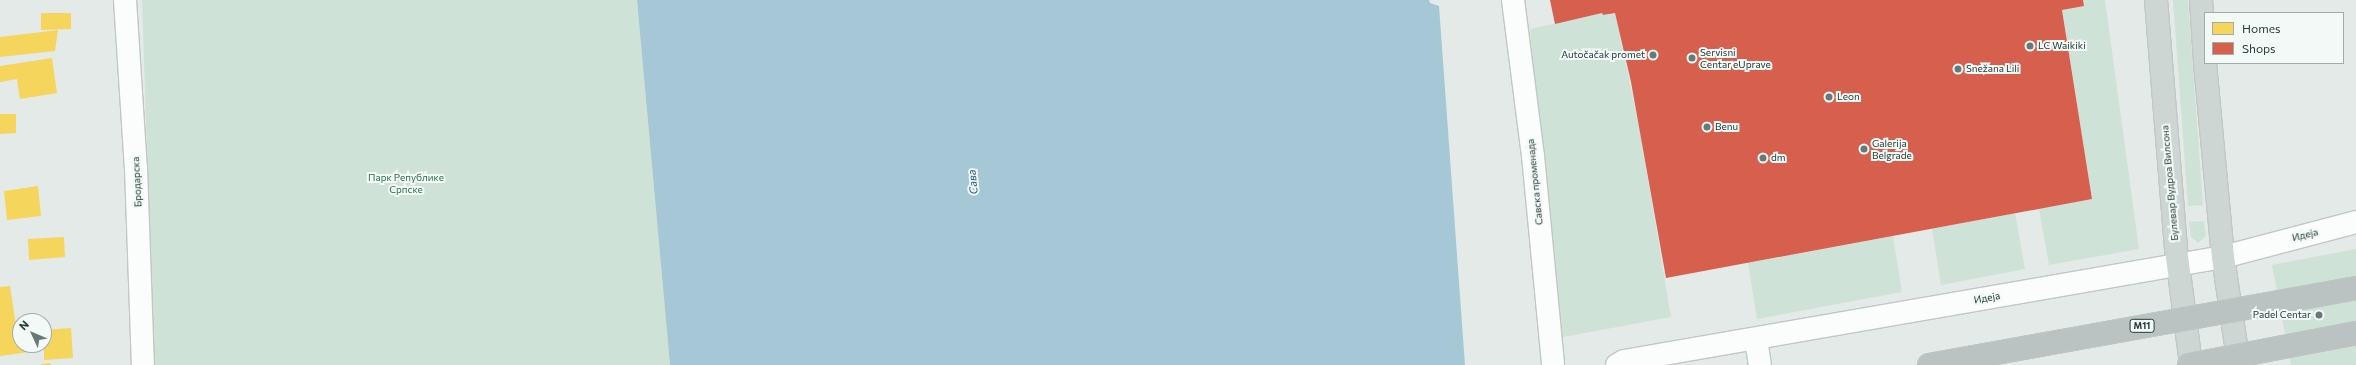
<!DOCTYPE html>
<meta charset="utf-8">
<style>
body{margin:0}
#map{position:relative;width:2356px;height:365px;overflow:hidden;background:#e4eae8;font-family:Commissioner,sans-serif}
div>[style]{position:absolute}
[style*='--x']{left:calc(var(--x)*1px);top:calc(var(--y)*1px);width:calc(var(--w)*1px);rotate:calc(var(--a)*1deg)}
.green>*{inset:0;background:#cee2d8}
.water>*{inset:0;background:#a6c8d6}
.homes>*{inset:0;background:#f6d55c}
.shops>*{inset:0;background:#d6604d}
.roads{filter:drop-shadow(1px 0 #c1c7c5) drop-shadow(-1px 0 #c1c7c5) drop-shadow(0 1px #c1c7c5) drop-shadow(0 -1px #c1c7c5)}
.minor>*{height:22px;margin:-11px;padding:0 11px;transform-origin:11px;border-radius:11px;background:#fbfcfc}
.major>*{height:22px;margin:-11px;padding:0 11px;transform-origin:11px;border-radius:11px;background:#ced6d4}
.bridges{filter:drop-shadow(1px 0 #bdc6c4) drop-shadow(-1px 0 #bdc6c4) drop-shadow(0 1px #bdc6c4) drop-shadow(0 -1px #bdc6c4)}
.highway-bridge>*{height:22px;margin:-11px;padding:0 11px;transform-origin:11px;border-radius:11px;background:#bac3c2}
.dots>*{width:11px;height:11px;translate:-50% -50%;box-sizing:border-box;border:2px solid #f3f9f7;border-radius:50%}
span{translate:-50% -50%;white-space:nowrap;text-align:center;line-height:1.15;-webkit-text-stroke:4px #f3f9f7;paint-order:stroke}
.shield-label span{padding:1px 3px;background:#f3f9f7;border:1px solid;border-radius:3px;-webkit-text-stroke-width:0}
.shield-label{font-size:9px;color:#233d3a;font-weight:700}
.poi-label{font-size:10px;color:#233d3a}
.left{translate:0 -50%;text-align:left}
.right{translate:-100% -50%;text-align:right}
.park-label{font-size:10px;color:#2e7254}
.street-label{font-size:10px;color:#233d3a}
.water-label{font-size:11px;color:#1f5977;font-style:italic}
.legend{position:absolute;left:2204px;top:12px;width:140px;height:52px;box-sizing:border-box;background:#f3f9f7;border:1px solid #a0aeab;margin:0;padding:5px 7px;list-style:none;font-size:12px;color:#233d3a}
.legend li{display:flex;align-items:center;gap:8px;height:20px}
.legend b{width:20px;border:1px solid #a0aeab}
.north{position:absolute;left:12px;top:313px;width:40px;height:40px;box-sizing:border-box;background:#f3f9f7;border:1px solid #a0aeab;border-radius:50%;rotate:314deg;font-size:11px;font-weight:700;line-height:16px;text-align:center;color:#233d3a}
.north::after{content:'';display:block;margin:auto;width:14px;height:18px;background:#677a77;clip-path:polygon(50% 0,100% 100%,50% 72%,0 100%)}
</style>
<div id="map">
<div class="green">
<i style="clip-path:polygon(142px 0,637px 0,670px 365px,154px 365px)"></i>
<i style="clip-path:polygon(2083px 0,2105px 0,2139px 249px,2049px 265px,2039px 209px,2092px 199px,2062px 10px,2084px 6px)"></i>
<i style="clip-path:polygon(2173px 0,2188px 0,2203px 205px,2188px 206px)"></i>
<i style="clip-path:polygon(1602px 13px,1603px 15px,1615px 13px,1616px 17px,1640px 131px,1671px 317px,1558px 338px,1530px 29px)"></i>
<i style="clip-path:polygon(2015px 213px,2025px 269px,1941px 285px,1932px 229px)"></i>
<i style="clip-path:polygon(2204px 221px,2206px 236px,2198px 243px,2191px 237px,2189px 222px)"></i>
<i style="clip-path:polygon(1893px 236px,1902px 292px,1757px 319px,1748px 263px)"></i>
<i style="clip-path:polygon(2356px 249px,2356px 365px,2291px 365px,2272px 265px)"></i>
</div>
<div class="water">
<i style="clip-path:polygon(637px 0,1429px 0,1430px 3px,1439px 6px,1465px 365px,670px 365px)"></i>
</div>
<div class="homes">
<i style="clip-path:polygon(41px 13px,71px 13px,71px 29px,41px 30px)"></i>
<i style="clip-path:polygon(58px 30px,55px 51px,0 57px,0 37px)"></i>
<i style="clip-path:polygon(52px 58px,57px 93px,20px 99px,17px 79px,0 82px,0 66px)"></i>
<i style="clip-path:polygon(0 114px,16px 114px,16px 133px,0 134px)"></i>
<i style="clip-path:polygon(38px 186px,41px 216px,7px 220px,4px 191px)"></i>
<i style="clip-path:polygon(64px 237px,65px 257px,29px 260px,28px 239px)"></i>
<i style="clip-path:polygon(10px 286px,16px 326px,20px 325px,20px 345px,35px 345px,36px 351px,0 356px,0 287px)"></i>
<i style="clip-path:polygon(71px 328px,73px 358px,44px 360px,44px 330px)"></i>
<i style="clip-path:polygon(50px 363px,51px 365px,41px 365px,41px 364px)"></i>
</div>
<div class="shops">
<i style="clip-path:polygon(1550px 0,2083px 0,2084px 6px,2062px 10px,2092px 199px,1666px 278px,1631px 82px,1615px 13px,1603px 15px,1602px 13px,1555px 24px)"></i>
</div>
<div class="roads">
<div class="minor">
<i style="--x:125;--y:0;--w:168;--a:86.3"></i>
<i style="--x:136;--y:168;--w:197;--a:88"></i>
<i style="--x:1513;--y:0;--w:157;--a:82.7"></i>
<i style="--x:1533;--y:156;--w:210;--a:84.5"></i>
<i style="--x:1756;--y:340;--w:25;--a:81"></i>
<i style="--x:1617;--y:365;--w:8;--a:-30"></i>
<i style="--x:1624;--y:361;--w:608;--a:-9.85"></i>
<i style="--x:2223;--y:257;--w:138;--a:-14.7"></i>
</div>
<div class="major">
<i style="--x:2156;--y:0;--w:250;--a:85.4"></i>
<i style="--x:2176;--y:249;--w:117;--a:82.6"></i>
<i style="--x:2201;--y:0;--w:62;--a:86.3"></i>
<i style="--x:2205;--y:63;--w:195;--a:84.7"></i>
<i style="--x:2223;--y:257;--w:109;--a:81.6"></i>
</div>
</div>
<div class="bridges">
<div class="highway-bridge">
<i style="--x:1929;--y:365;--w:434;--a:-10.2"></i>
<i style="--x:2189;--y:365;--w:170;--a:-10.8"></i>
</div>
</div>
<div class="dots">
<i style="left:2030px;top:46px;background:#677a77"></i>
<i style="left:1653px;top:55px;background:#677a77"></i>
<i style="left:1692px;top:58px;background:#677a77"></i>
<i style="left:1958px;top:69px;background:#677a77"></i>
<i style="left:1829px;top:97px;background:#677a77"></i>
<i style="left:1707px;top:127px;background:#677a77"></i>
<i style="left:1864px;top:149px;background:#677a77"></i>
<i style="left:1763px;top:158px;background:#677a77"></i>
<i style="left:2319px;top:315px;background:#677a77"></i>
</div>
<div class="shield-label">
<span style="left:2142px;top:326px">M11</span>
</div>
<div class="poi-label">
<span class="left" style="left:2038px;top:46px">LC Waikiki</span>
<span class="left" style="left:1700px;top:58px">Servisni<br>Centar eUprave</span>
<span class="right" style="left:1645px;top:55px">Autočačak promet</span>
<span class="left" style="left:1966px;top:69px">Snežana Lili</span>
<span class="left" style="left:1837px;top:97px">Leon</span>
<span class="left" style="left:1715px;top:127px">Benu</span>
<span class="left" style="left:1872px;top:149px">Galerija<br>Belgrade</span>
<span class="left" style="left:1771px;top:158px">dm</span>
<span class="right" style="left:2311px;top:315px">Padel Centar</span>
</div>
<div class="park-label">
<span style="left:406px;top:183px">Парк Републике<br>Српске</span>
</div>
<div class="street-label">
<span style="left:137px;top:182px;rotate:-93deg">Бродарска</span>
<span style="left:1535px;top:182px;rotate:-96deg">Савска променада</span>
<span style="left:2170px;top:183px;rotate:-95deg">Булевар Вудроа Вилсона</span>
<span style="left:2305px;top:235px;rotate:-14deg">Идеја</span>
<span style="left:1987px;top:298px;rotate:-10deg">Идеја</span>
</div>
<div class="water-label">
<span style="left:973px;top:182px;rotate:-95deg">Сава</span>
</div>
<ul class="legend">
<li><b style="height:11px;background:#f6d55c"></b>Homes</li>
<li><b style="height:11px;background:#d6604d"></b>Shops</li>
</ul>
<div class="north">N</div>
</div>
